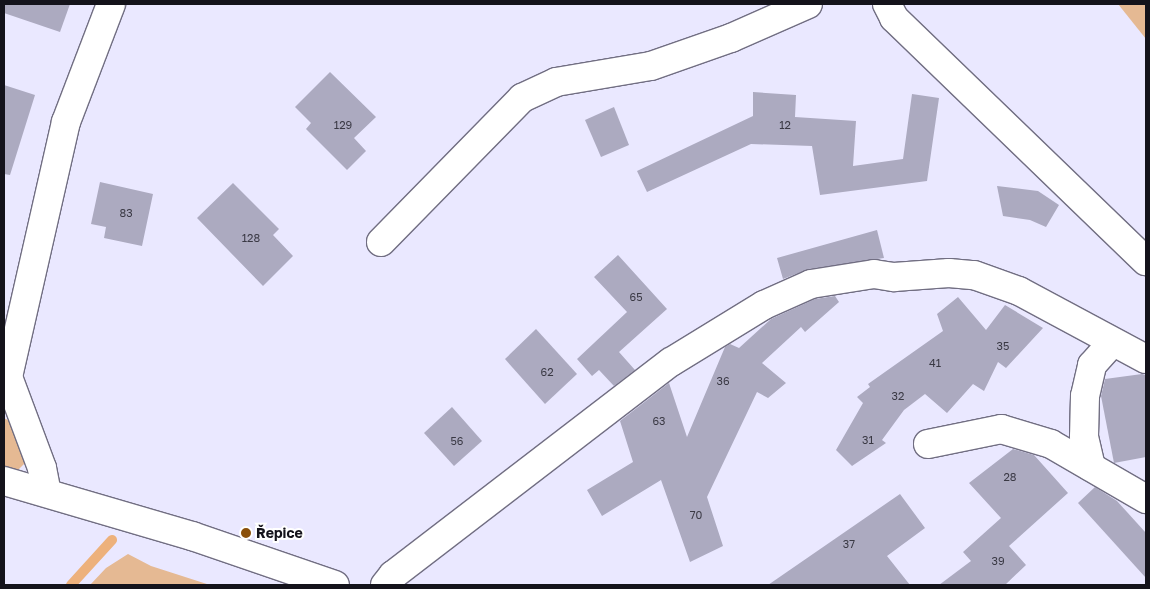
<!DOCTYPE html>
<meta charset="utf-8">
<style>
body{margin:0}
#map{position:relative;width:1150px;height:589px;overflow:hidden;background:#eae8ff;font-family:"Golos Text",sans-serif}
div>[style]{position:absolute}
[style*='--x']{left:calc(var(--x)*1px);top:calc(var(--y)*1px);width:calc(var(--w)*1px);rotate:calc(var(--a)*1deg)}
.green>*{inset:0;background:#e5b993}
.stream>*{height:10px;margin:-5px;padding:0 5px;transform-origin:5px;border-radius:5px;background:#edb17c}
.building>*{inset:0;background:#acaac0}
.roads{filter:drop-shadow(1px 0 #716e82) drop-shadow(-1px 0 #716e82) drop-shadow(0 1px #716e82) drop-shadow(0 -1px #716e82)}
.minor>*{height:28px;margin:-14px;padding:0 14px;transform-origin:14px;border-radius:14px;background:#fff}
.dots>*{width:14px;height:14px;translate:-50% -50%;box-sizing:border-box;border:2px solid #fff;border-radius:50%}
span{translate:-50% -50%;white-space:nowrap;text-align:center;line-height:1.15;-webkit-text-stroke:4px #fff;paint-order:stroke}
.number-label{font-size:11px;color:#3a3944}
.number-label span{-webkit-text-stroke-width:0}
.poi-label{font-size:14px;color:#14131b;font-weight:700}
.left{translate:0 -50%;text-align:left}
.frame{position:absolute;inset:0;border:5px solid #14131b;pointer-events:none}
</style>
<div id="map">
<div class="green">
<i style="clip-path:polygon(1118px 4px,1146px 4px,1146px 39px)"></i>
<i style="clip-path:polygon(4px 418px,13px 423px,27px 461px,18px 470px,4px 466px)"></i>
<i style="clip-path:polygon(128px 554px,151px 566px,210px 585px,90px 585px,106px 568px)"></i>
</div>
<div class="stream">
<i style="--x:71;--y:585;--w:61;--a:-47.7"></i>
</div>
<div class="building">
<i style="clip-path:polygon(4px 4px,70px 4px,60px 32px,4px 13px)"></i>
<i style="clip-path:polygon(330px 72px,376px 117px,354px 138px,366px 151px,347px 170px,306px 129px,311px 123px,295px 107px)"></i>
<i style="clip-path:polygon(4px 85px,35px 95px,10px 175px,4px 174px)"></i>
<i style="clip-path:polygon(753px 92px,796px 95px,795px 117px,856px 121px,853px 166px,903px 159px,912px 94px,939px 98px,927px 181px,820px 195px,812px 146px,751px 144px,647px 192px,637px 171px,753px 116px)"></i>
<i style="clip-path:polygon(614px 107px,629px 145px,601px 157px,585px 120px)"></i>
<i style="clip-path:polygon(100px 182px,153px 194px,142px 246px,104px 238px,106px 227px,91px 224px)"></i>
<i style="clip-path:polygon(233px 183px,279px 229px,273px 235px,293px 256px,263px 286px,197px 218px)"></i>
<i style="clip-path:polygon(997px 186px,1038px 191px,1059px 205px,1046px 227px,1030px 220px,1003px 216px)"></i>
<i style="clip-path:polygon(877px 230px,884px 258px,809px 269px,783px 279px,777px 258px)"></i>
<i style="clip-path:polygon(618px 255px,667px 309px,619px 352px,635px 370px,614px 386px,599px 370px,592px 376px,577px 359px,627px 312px,594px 277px)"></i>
<i style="clip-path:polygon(835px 296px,839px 302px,805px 332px,801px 327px,762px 363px,786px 383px,768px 398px,757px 392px,707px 497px,723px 546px,690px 562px,661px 480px,602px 516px,587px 490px,633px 462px,620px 421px,669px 383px,687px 437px,725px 347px,730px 344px,739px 348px,771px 319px,815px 299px)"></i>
<i style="clip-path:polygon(958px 297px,986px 330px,1005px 305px,1043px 328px,1006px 368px,998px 362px,984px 391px,973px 384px,947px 413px,925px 394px,904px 410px,882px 440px,886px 443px,852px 466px,836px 450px,863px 403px,857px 397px,870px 387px,868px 384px,943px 331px,937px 314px)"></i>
<i style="clip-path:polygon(536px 329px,577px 374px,545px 404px,505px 359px)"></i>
<i style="clip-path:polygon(1142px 374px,1146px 375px,1146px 457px,1114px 463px,1101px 396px,1105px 379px)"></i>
<i style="clip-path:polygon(452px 407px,482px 441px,454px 466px,424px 433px)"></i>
<i style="clip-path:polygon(1013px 449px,1034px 455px,1068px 493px,1009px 546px,1026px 565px,1005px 585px,939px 585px,971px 561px,963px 552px,1001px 518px,969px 483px)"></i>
<i style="clip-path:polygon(1095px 487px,1117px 501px,1146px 533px,1146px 578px,1078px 503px)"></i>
<i style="clip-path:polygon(900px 494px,925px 528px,887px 556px,910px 585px,768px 585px)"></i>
</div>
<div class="roads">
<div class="minor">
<i style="--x:887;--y:4;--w:16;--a:63"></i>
<i style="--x:894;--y:18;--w:350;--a:44"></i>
<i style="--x:381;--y:242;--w:202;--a:-45.6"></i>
<i style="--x:522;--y:98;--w:38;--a:-25"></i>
<i style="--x:556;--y:82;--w:96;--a:-9.6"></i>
<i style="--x:651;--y:66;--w:85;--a:-19.3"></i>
<i style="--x:731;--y:38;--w:84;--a:-23.8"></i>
<i style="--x:8;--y:377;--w:97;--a:69.5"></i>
<i style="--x:42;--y:468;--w:25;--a:79"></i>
<i style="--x:4;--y:381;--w:6;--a:-45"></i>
<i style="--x:8;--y:377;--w:262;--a:-77.2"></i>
<i style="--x:66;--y:122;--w:126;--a:-69.1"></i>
<i style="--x:928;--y:444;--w:75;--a:-11.6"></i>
<i style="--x:1001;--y:429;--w:52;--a:16.7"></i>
<i style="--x:1051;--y:444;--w:110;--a:30.1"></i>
<i style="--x:1091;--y:467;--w:31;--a:-103"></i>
<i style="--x:1084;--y:437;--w:41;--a:-88.6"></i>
<i style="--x:1085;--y:396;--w:32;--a:-77"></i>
<i style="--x:1092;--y:365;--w:31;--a:-48"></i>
<i style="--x:4;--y:481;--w:196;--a:16.3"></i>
<i style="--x:192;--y:536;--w:151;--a:18.9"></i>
<i style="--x:385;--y:585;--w:13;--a:-51"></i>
<i style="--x:393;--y:575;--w:350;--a:-37.5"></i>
<i style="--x:671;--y:362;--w:109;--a:-31.5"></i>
<i style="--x:764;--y:305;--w:51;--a:-24.1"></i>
<i style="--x:811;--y:284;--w:64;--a:-9"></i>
<i style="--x:874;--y:274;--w:20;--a:9"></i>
<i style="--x:894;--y:277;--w:55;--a:-4.2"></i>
<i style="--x:949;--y:273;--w:25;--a:5"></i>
<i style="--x:974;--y:275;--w:48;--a:19.6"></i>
<i style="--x:1019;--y:291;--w:144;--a:28.2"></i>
</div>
</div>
<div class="dots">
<i style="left:246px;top:533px;background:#8a4f09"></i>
</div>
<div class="number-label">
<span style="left:343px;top:125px">129</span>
<span style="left:785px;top:125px">12</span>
<span style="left:126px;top:213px">83</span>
<span style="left:251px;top:238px">128</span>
<span style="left:636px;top:297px">65</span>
<span style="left:1003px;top:346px">35</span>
<span style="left:935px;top:363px">41</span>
<span style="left:547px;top:372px">62</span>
<span style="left:723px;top:381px">36</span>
<span style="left:898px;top:396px">32</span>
<span style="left:659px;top:421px">63</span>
<span style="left:868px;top:440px">31</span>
<span style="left:457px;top:441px">56</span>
<span style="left:1010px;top:477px">28</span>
<span style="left:696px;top:515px">70</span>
<span style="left:849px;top:544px">37</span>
<span style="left:998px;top:561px">39</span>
</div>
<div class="poi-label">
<span class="left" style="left:256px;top:533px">Řepice</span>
</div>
<div class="frame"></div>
</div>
